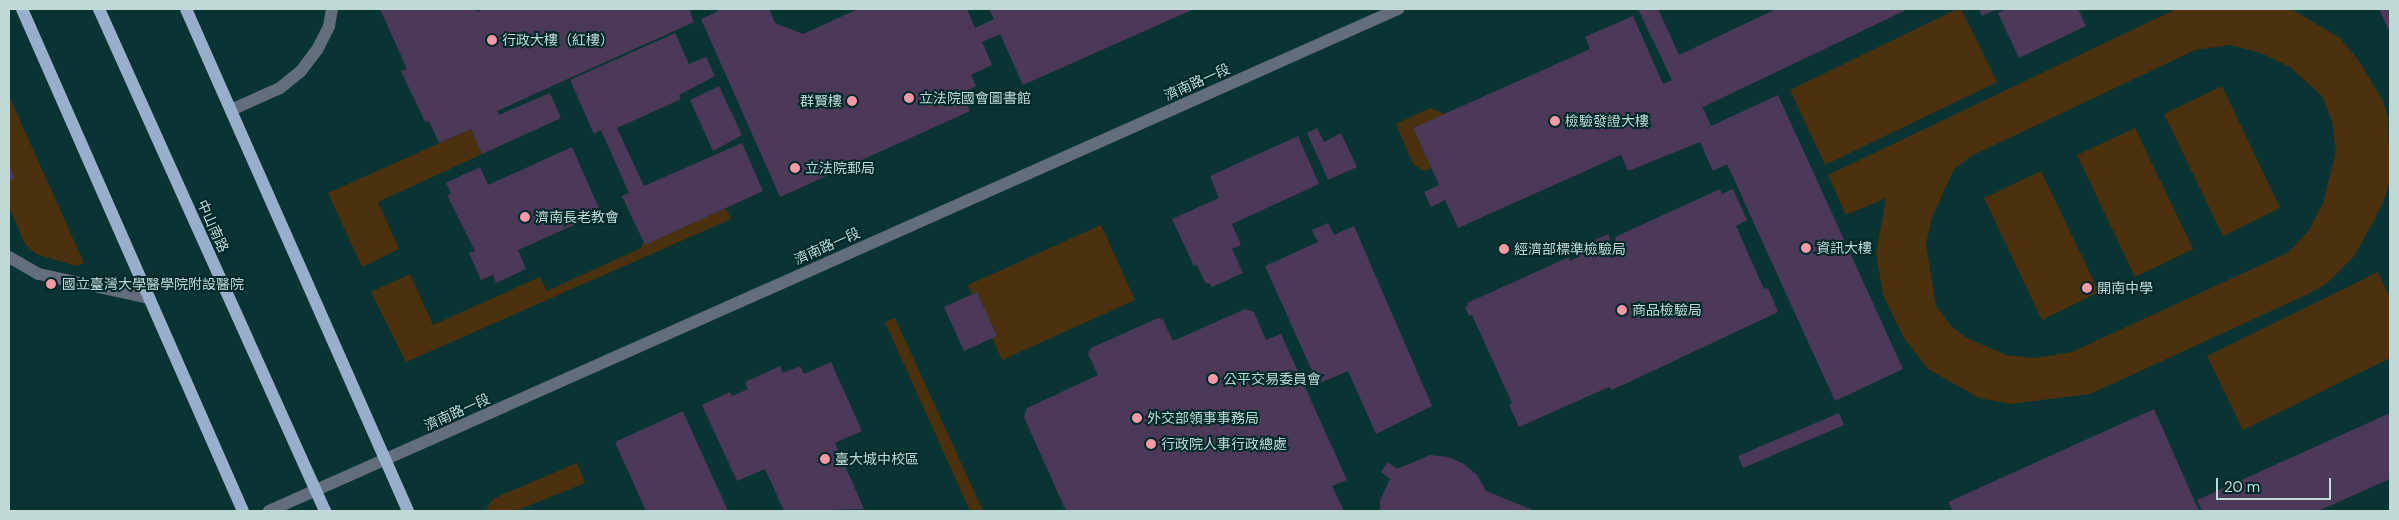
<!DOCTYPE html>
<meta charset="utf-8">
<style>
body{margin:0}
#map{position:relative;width:2399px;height:520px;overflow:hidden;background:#0a3433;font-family:"DM Sans","Noto Sans TC",sans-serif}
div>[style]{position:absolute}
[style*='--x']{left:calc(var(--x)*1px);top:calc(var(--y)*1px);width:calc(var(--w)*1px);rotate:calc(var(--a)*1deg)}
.green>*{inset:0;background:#4b310e}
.building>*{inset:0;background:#4b3957}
.minor>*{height:12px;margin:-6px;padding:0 6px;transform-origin:6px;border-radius:6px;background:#636e7c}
.major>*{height:12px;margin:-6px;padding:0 6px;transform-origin:6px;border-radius:6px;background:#97afca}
.dots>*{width:14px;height:14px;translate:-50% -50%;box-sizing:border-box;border:2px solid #002a29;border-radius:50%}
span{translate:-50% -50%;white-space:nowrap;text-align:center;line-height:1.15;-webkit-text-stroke:4px #002a29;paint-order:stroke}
.poi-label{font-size:14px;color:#bfd9d7}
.left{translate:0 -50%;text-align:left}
.right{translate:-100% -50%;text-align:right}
.street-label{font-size:14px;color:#bfd9d7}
.frame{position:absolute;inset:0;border:10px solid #bfd9d7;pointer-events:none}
.scale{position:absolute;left:2216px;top:478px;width:115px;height:22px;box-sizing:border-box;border:2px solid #bfd9d7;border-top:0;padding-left:6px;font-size:15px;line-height:18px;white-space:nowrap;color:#bfd9d7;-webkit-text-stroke:4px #002a29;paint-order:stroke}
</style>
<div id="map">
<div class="green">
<i style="clip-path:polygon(1957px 9px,1961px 9px,1997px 82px,1825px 165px,1790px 90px)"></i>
<i style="clip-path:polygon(evenodd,2176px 9px,2291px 9px,2340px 38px,2360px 63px,2383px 101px,2388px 118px,2390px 179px,2383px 203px,2355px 255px,2326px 284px,2308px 294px,2090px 394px,2011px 404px,1979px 398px,1928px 369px,1904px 338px,1883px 295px,1876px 253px,1886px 198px,1846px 215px,1828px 175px,2176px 9px,2230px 45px,2261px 53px,2290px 67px,2322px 96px,2332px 121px,2336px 151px,2323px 203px,2309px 230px,2289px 252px,2072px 352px,2035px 358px,2006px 355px,1967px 338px,1952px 327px,1936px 306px,1926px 244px,1932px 217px,1954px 169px,1971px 156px,2195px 50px,2230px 45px)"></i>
<i style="clip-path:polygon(2222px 86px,2280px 208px,2223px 236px,2164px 114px)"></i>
<i style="clip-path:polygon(9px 96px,84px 263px,76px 266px,36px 254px,25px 244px,9px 207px,9px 181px,15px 178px,9px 165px)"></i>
<i style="clip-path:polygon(1430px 108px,1445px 114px,1413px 128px,1431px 168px,1424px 171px,1413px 164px,1396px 124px)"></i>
<i style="clip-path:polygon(2135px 128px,2193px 249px,2135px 277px,2077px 155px)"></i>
<i style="clip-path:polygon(471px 129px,482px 154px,378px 202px,399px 249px,362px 267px,328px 193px)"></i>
<i style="clip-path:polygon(2041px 171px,2099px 292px,2042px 320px,1984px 198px)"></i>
<i style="clip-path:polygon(726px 208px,731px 219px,406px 362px,371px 292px,410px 274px,433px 325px,540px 277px,547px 291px,641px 248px,643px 242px,645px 245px)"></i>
<i style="clip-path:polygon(1101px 225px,1135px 300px,1002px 360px,992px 338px,997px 336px,977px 292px,972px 294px,968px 285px)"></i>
<i style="clip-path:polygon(2378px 272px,2390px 298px,2390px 358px,2243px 430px,2207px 356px)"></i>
<i style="clip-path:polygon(895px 318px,983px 511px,970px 511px,885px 322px)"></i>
<i style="clip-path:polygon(577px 463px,585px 483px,515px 511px,486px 511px,490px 502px,499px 496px)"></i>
</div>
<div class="building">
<i style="clip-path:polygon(380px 9px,476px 9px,477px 12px,484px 9px,689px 9px,694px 22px,497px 111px,499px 115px,550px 93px,561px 118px,482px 154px,471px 129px,439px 143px,429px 121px,425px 122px,401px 71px,407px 69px)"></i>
<i style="clip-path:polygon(717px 9px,769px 9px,775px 23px,803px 34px,858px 9px,967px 9px,975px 28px,994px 19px,989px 9px,1194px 9px,1023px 85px,1000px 34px,982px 42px,992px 65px,971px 75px,976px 86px,962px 93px,970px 111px,780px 197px,701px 19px,718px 11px)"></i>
<i style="clip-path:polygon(1638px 9px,1658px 9px,1679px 55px,1776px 9px,1908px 9px,1703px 107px,1698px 97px,1711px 126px,1778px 95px,1903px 369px,1835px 401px,1727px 164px,1713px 171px,1700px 142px,1628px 171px,1621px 155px,1458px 228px,1445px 200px,1431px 207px,1424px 192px,1439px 185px,1413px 128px,1590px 49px,1585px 37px,1633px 16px,1663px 84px,1672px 80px)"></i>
<i style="clip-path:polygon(1979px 9px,1997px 9px,1982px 16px)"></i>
<i style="clip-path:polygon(2006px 9px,2078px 9px,2086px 26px,2019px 58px,1998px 13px)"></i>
<i style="clip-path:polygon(2379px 9px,2390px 9px,2390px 33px)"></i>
<i style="clip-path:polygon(675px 33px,689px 64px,706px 57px,715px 76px,679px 95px,681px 99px,617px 128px,644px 186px,742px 143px,763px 191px,645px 245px,622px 196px,629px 193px,601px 130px,594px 134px,570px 80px)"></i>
<i style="clip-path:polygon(719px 86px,742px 135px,713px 151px,690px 100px)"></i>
<i style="clip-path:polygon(1317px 128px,1324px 142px,1341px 133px,1357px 167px,1328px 180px,1307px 133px)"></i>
<i style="clip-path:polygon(1298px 136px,1319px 184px,1232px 224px,1241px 245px,1232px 249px,1243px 273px,1212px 287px,1209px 283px,1206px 284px,1197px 265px,1194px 266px,1172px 219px,1219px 198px,1210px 176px)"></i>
<i style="clip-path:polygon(572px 147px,601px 213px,518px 250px,526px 269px,496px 283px,493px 275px,481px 280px,469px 253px,475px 251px,447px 195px,451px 193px,446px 183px,480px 167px,488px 185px)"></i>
<i style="clip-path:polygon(9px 165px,15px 178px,9px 181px)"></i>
<i style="clip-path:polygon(1720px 189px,1722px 194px,1733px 189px,1747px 220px,1736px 226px,1764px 289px,1768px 288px,1778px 312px,1625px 384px,1611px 390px,1609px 387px,1519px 427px,1509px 405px,1512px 403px,1472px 315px,1469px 316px,1465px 307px,1468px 306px,1467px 303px,1569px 257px,1570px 261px,1579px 257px,1575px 249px,1608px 234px,1611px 242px,1616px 240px,1615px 237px)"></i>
<i style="clip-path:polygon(1328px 223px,1334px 235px,1354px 226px,1432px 406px,1376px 434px,1348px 371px,1318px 384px,1265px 266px,1318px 242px,1312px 230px)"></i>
<i style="clip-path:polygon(977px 292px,997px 336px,964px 351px,944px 307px)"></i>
<i style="clip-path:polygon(1245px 309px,1254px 312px,1266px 340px,1281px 334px,1347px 480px,1332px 486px,1344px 511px,1066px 511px,1024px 417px,1027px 408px,1098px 375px,1088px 354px,1091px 348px,1158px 318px,1163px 320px,1173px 341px)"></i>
<i style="clip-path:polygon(831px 362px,862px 431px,835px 443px,864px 509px,784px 511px,765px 469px,737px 481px,702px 405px,730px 392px,732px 396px,748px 389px,745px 382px,780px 366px,783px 373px,800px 366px,804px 374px)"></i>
<i style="clip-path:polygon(2154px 409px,2199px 511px,1953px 511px,1948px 502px)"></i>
<i style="clip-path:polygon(683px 411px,684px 414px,728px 511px,646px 511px,615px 442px)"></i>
<i style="clip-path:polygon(1839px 413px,1844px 425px,1743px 468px,1738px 456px)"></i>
<i style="clip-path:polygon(2390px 413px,2390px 479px,2318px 511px,2202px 511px,2197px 500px)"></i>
<i style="clip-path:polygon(1430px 455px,1448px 457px,1464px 464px,1477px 475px,1486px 491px,1535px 511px,1380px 511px,1380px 500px,1390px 479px,1381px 472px,1388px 462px,1397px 469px)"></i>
</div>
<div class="minor">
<i style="--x:231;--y:110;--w:54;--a:-24.2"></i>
<i style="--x:280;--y:88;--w:27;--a:-39"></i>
<i style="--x:301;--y:71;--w:26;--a:-53"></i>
<i style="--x:317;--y:50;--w:27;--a:-63"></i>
<i style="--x:329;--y:26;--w:17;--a:-80"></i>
<i style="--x:9;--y:257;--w:34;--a:30"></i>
<i style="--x:39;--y:274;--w:113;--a:12.3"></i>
<i style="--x:269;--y:511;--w:1236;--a:-23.97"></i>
</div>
<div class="major">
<i style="--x:22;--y:9;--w:548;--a:66.24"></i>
<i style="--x:99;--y:9;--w:551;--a:65.76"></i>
<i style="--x:186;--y:9;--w:549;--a:66.14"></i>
</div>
<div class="dots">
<i style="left:492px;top:40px;background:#f49aa6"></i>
<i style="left:909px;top:98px;background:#f49aa6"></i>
<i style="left:852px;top:101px;background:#f49aa6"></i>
<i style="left:1555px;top:121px;background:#f49aa6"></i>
<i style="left:795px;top:168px;background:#f49aa6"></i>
<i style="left:525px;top:217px;background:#f49aa6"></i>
<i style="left:1806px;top:248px;background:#f49aa6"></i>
<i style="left:1504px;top:249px;background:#f49aa6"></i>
<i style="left:51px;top:284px;background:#f49aa6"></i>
<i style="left:2087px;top:288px;background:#f49aa6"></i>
<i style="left:1622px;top:310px;background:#f49aa6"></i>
<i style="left:1213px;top:379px;background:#f49aa6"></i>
<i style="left:1137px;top:418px;background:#f49aa6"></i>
<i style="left:1151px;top:444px;background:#f49aa6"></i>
<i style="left:825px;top:459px;background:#f49aa6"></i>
</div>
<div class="poi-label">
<span class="left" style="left:502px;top:40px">行政大樓（紅樓）</span>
<span class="left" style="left:919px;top:98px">立法院國會圖書館</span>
<span class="right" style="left:842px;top:101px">群賢樓</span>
<span class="left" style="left:1565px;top:121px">檢驗發證大樓</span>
<span class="left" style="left:805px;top:168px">立法院郵局</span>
<span class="left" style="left:535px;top:217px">濟南長老教會</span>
<span class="left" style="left:1816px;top:248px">資訊大樓</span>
<span class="left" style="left:1514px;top:249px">經濟部標準檢驗局</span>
<span class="left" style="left:62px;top:284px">國立臺灣大學醫學院附設醫院</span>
<span class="left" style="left:2097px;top:288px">開南中學</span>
<span class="left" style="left:1632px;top:310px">商品檢驗局</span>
<span class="left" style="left:1223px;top:379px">公平交易委員會</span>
<span class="left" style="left:1147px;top:418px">外交部領事事務局</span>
<span class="left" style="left:1161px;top:444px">行政院人事行政總處</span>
<span class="left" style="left:835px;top:459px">臺大城中校區</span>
</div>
<div class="street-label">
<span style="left:1197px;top:82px;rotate:-24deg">濟南路一段</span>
<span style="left:213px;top:226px;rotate:66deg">中山南路</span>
<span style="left:827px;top:246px;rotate:-24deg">濟南路一段</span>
<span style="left:457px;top:412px;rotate:-24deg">濟南路一段</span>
</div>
<div class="frame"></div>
<div class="scale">20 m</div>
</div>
